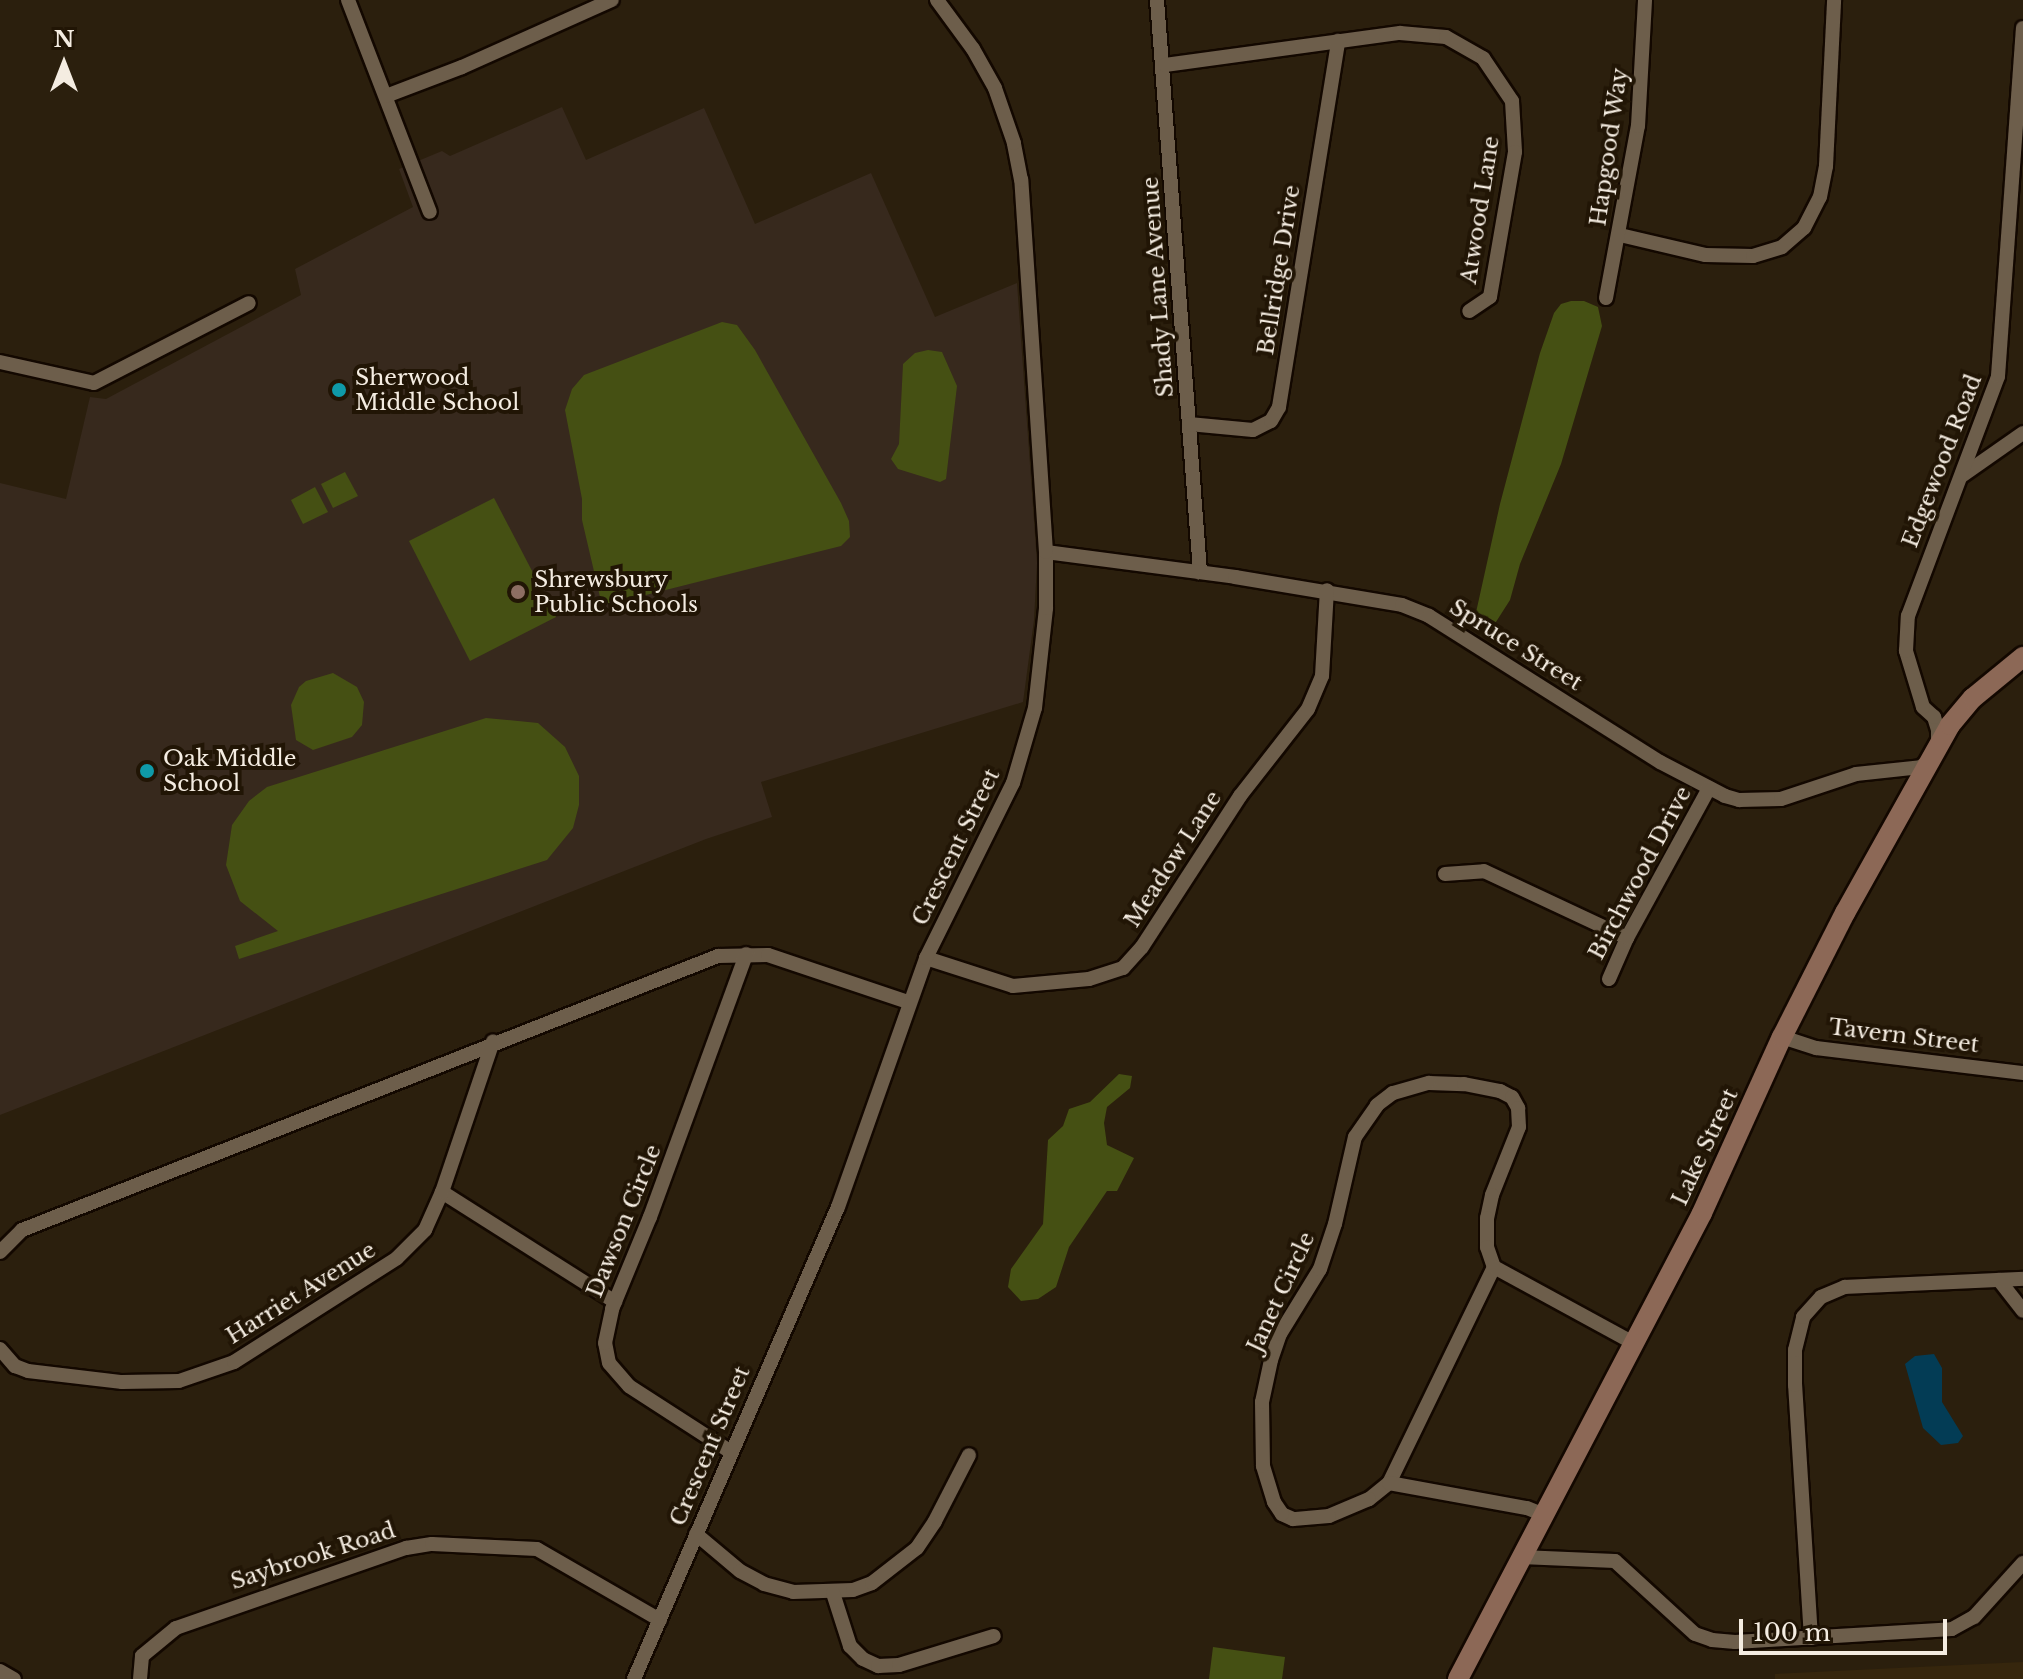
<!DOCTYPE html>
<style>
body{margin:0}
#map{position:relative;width:2023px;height:1679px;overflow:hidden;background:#2b1f0d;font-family:"Libre Baskerville",serif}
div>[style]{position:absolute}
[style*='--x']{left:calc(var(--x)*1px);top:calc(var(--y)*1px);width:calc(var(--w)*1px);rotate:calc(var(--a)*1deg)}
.built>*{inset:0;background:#36260d}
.education>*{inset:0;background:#37291d}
.green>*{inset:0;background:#455013}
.water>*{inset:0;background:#033c55}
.roads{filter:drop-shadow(2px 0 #130800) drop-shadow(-2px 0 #130800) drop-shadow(0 2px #130800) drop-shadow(0 -2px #130800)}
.street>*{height:14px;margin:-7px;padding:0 7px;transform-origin:7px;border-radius:7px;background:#6d5e4b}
.secondary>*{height:20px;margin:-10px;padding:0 10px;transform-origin:10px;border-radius:10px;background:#8c6856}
.dots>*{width:22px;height:22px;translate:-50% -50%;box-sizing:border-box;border:4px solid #211505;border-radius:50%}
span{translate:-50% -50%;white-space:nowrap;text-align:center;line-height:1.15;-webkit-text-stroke:8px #211505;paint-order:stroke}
.street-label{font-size:22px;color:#f4ece1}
.poi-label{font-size:22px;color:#f4ece1}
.left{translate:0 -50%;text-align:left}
.north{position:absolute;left:24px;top:24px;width:80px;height:80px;-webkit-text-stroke:6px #211505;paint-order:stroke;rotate:0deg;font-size:22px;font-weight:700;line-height:32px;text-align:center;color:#f4ece1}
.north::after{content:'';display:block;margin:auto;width:28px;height:36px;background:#f4ece1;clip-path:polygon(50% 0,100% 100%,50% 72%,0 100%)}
.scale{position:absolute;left:1739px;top:1619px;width:208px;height:36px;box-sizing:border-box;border:4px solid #f4ece1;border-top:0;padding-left:10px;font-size:24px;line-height:28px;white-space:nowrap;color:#f4ece1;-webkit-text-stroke:6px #211505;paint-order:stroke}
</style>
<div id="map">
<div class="built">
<i style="clip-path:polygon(2023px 1662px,2023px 1679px,1775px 1679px,1775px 1674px)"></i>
</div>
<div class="education">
<i style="clip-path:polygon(562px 107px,586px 160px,704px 108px,755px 224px,871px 173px,935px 317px,1017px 283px,1037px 563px,1034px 620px,1023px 702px,761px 782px,772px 817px,706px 839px,0 1115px,0 483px,66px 499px,90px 397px,106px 399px,301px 295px,295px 269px,413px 207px,399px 169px,442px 151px,450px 156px)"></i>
</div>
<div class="green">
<i style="clip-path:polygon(1571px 301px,1584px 301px,1598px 307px,1602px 326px,1561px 464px,1520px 564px,1510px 600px,1487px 636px,1476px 629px,1475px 617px,1500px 504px,1540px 353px,1554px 313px,1561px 304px)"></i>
<i style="clip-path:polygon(722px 322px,737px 325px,755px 350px,841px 503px,849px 521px,850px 537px,841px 546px,610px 604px,600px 597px,582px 520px,582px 499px,565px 410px,572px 389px,584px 375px)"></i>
<i style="clip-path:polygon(928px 350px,942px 352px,957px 386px,946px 479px,940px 482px,898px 469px,891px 459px,899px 444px,903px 364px,915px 353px)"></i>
<i style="clip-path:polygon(345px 472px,358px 496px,333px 508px,321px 484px)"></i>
<i style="clip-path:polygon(315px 487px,328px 512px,303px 524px,291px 500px)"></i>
<i style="clip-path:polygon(494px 498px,556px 617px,470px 661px,409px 541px)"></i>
<i style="clip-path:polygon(333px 673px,357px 687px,364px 702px,362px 725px,352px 737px,313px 750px,296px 740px,291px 705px,299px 687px,306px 681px)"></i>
<i style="clip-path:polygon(486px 718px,538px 723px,565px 747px,579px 776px,579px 805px,573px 828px,547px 860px,239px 959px,235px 946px,278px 931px,240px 901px,226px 865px,232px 825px,249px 801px,267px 787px)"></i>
<i style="clip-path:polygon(1119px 1074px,1132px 1076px,1130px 1088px,1107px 1107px,1104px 1123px,1107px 1145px,1134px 1158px,1117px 1191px,1107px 1191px,1069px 1247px,1056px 1287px,1038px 1299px,1021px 1301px,1008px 1287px,1011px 1269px,1043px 1224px,1048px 1140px,1063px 1126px,1069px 1109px,1090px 1102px)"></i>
<i style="clip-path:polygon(1213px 1647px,1285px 1657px,1282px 1679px,1209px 1679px)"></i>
</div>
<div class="water">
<i style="clip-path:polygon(1934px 1354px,1942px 1368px,1942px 1402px,1963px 1436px,1958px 1443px,1941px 1445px,1923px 1428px,1905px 1364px,1915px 1356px)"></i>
</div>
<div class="roads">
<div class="street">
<i style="--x:348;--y:0;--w:227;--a:68.9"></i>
<i style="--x:1157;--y:0;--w:574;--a:85.7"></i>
<i style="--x:1165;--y:65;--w:237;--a:-7.8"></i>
<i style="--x:1400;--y:33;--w:46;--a:5"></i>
<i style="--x:1446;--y:37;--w:43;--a:29.6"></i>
<i style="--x:1483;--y:58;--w:52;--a:56"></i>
<i style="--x:1512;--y:101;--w:51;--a:86.6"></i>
<i style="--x:1515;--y:152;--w:147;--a:99.8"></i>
<i style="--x:1490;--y:297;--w:25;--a:146"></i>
<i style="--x:386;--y:96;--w:81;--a:-20.9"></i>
<i style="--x:462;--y:67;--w:164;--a:-24.1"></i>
<i style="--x:1620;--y:235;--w:87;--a:13.2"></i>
<i style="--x:1705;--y:255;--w:48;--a:1.2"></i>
<i style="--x:1753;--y:256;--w:30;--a:-17"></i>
<i style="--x:1782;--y:247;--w:29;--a:-41"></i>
<i style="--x:1804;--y:228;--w:35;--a:-63"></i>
<i style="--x:1820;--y:197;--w:32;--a:-79"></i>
<i style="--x:1826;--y:166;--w:166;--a:-87.2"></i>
<i style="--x:1606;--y:298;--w:175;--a:-79.5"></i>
<i style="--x:1638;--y:126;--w:126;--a:-86.8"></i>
<i style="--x:0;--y:362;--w:96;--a:12.6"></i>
<i style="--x:94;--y:383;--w:174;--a:-27.3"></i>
<i style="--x:1189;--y:424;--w:64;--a:5.4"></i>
<i style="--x:1253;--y:430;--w:20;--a:-27"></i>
<i style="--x:1271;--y:421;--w:16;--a:-60"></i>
<i style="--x:1279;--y:407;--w:371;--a:-80.8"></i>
<i style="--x:1963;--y:475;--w:73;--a:-35"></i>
<i style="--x:1046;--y:552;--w:191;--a:7.5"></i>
<i style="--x:1235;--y:577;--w:169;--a:9.5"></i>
<i style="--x:1402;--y:605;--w:29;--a:22"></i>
<i style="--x:1429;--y:616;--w:273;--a:32.3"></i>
<i style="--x:1660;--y:762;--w:73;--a:27.6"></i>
<i style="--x:1725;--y:796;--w:15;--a:16"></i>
<i style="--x:1739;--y:800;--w:42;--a:-1.4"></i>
<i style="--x:1781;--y:799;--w:79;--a:-18.4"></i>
<i style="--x:1856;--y:774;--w:65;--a:-6.1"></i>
<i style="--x:1921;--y:767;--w:11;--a:-41"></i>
<i style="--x:1938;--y:743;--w:13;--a:-90"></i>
<i style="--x:1938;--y:730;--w:14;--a:-107"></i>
<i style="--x:1934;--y:717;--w:15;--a:-138"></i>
<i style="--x:1923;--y:707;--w:59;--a:-106.9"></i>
<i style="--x:1906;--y:651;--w:35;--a:-87"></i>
<i style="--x:1908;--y:616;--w:256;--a:-69.4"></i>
<i style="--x:1998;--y:376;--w:349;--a:-85.9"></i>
<i style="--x:1445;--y:874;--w:39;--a:-4"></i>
<i style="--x:1484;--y:871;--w:158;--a:25.1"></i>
<i style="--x:926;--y:958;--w:91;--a:17.8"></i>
<i style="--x:1013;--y:986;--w:76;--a:-5.3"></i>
<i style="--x:1089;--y:979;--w:36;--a:-18"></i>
<i style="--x:1123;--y:968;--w:28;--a:-48"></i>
<i style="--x:1142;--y:947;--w:180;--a:-57"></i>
<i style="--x:1240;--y:796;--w:110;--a:-52"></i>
<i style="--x:1308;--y:709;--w:36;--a:-67"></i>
<i style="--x:1322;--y:676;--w:86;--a:-86.7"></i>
<i style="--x:1609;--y:979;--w:45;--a:-66.3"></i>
<i style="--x:1627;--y:938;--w:171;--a:-61.3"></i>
<i style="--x:1782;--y:1037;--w:36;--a:18"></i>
<i style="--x:1816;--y:1048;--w:209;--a:6.9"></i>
<i style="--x:1429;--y:1083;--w:35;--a:2"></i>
<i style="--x:1464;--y:1084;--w:37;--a:11"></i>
<i style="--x:1500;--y:1091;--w:13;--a:27"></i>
<i style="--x:1512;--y:1097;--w:13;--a:61"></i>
<i style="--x:1518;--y:1108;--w:19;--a:87"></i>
<i style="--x:1519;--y:1127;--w:73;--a:111.7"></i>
<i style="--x:1492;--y:1195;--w:24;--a:102"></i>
<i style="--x:1487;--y:1218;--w:29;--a:90"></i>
<i style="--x:1487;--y:1247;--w:21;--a:71"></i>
<i style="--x:1494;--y:1267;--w:240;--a:115.9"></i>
<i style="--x:1389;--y:1483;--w:26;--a:141"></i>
<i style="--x:1369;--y:1499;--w:43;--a:157"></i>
<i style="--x:1329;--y:1516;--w:36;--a:175"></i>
<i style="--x:1293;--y:1519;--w:12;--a:-156"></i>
<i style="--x:1282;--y:1514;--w:14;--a:-124"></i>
<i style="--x:1274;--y:1502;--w:38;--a:-107"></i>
<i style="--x:1263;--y:1466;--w:64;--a:-90.9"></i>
<i style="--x:1262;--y:1402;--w:43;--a:-77.9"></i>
<i style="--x:1271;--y:1360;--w:28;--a:-71"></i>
<i style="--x:1280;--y:1334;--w:76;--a:-58.4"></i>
<i style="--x:1320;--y:1269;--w:47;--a:-71.6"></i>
<i style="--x:1335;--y:1224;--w:89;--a:-77.1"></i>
<i style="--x:1355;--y:1137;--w:39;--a:-55"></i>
<i style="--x:1377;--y:1105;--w:20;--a:-37"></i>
<i style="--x:1393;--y:1093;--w:37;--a:-16"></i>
<i style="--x:442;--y:1192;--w:205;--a:32.4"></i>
<i style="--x:0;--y:1252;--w:31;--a:-45"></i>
<i style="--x:22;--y:1230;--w:748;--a:-21.49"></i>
<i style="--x:718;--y:956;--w:50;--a:-1.1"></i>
<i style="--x:768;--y:955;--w:148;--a:18.6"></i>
<i style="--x:1494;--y:1267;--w:161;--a:28.6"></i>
<i style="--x:1999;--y:1280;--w:39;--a:52"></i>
<i style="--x:0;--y:1349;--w:23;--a:49"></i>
<i style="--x:15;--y:1366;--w:14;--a:21"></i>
<i style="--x:28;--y:1371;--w:95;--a:6.7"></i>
<i style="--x:122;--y:1382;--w:57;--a:-1"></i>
<i style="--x:179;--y:1381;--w:58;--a:-19.1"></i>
<i style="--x:234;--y:1362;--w:193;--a:-32.5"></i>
<i style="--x:397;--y:1258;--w:40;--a:-45"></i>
<i style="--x:425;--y:1230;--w:42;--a:-65.9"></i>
<i style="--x:442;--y:1192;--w:159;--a:-71.3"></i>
<i style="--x:731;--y:1452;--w:121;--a:-147.1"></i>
<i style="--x:629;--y:1386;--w:30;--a:-131"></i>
<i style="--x:609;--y:1363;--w:20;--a:-101"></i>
<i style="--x:605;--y:1343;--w:35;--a:-78"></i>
<i style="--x:612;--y:1309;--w:100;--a:-67.6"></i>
<i style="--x:650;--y:1217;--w:280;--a:-69.9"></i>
<i style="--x:1389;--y:1483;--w:140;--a:10.3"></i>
<i style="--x:1527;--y:1508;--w:18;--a:22"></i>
<i style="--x:696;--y:1534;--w:57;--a:40.1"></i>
<i style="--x:740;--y:1571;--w:27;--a:28"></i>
<i style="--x:764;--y:1584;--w:30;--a:15"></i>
<i style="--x:793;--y:1592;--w:60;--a:-1.9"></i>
<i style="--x:853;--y:1590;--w:20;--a:-20"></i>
<i style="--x:872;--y:1583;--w:57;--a:-37.9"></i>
<i style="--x:917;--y:1548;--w:32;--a:-56"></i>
<i style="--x:935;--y:1521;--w:74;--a:-62.7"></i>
<i style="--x:1521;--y:1557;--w:94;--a:2.4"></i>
<i style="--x:1615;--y:1561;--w:108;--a:42.4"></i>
<i style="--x:1695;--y:1634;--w:18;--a:19"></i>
<i style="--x:1712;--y:1640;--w:23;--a:5"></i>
<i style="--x:1735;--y:1642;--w:217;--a:-3.4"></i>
<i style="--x:1952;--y:1629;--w:25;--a:-29"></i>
<i style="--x:1974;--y:1617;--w:73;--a:-47.8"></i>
<i style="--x:833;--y:1593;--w:56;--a:72.2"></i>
<i style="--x:850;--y:1646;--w:18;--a:45"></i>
<i style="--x:863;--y:1659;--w:17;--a:25"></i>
<i style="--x:878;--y:1666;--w:21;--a:-3"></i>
<i style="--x:899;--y:1665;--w:99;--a:-17"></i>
<i style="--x:1811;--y:1638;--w:254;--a:-93.6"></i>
<i style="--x:1795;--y:1385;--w:35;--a:-90"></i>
<i style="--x:1795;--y:1350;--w:34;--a:-76"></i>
<i style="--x:1803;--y:1317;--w:27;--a:-48"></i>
<i style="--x:1821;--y:1297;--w:26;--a:-23"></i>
<i style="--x:1845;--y:1287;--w:178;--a:-2.6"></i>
<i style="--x:0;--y:1671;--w:16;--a:30"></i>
<i style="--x:140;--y:1679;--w:23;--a:-85"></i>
<i style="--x:142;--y:1656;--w:44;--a:-39.5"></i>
<i style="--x:176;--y:1628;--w:244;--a:-19.2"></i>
<i style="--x:406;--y:1548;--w:26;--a:-9"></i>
<i style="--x:432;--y:1544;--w:105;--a:2.7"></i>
<i style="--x:537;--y:1549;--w:142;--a:30"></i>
<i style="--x:634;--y:1679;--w:514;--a:-66.63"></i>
<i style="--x:838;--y:1207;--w:264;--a:-70.5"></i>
<i style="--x:926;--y:958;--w:195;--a:-63.6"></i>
<i style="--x:1013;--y:783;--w:78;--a:-73.7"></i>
<i style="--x:1035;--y:708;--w:101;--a:-83.7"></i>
<i style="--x:1046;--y:608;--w:56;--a:-90"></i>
<i style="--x:1046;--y:552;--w:373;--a:-93.8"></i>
<i style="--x:1021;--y:180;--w:38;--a:-101"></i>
<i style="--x:1014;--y:143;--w:58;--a:-109.1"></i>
<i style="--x:995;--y:88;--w:45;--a:-119.4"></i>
<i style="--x:973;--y:49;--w:61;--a:-126.3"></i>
</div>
<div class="secondary">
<i style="--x:1458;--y:1679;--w:526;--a:-62.36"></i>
<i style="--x:1702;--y:1213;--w:193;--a:-65.6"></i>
<i style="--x:1782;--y:1037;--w:139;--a:-63.1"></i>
<i style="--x:1845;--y:913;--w:215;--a:-60.8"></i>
<i style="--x:1950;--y:725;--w:35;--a:-50"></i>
<i style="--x:1973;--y:698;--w:65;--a:-39.4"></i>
</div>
</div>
<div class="dots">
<i style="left:339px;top:390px;background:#0f9aa8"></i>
<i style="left:518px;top:592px;background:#8d6e63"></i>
<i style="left:147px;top:771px;background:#0f9aa8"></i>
</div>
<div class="street-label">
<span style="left:1609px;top:147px;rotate:-82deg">Hapgood Way</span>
<span style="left:1480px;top:210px;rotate:-81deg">Atwood Lane</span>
<span style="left:1279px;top:270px;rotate:-81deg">Bellridge Drive</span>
<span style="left:1158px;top:287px;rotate:-94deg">Shady Lane Avenue</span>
<span style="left:1942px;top:461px;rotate:-69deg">Edgewood Road</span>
<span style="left:1516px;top:645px;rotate:32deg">Spruce Street</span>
<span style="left:956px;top:847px;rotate:-64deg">Crescent Street</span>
<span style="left:1173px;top:859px;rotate:-57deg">Meadow Lane</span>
<span style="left:1640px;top:873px;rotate:-62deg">Birchwood Drive</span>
<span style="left:1904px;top:1036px;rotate:7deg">Tavern Street</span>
<span style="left:1705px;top:1147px;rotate:-65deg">Lake Street</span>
<span style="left:624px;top:1221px;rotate:-68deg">Dawson Circle</span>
<span style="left:1281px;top:1292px;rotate:-65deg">Janet Circle</span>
<span style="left:301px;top:1293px;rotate:-32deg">Harriet Avenue</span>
<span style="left:710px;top:1446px;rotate:-67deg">Crescent Street</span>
<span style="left:313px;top:1556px;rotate:-18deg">Saybrook Road</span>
</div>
<div class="poi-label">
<span class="left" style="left:355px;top:390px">Sherwood<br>Middle School</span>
<span class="left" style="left:534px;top:592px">Shrewsbury<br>Public Schools</span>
<span class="left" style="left:163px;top:771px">Oak Middle<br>School</span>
</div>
<div class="north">N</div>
<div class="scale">100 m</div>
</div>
